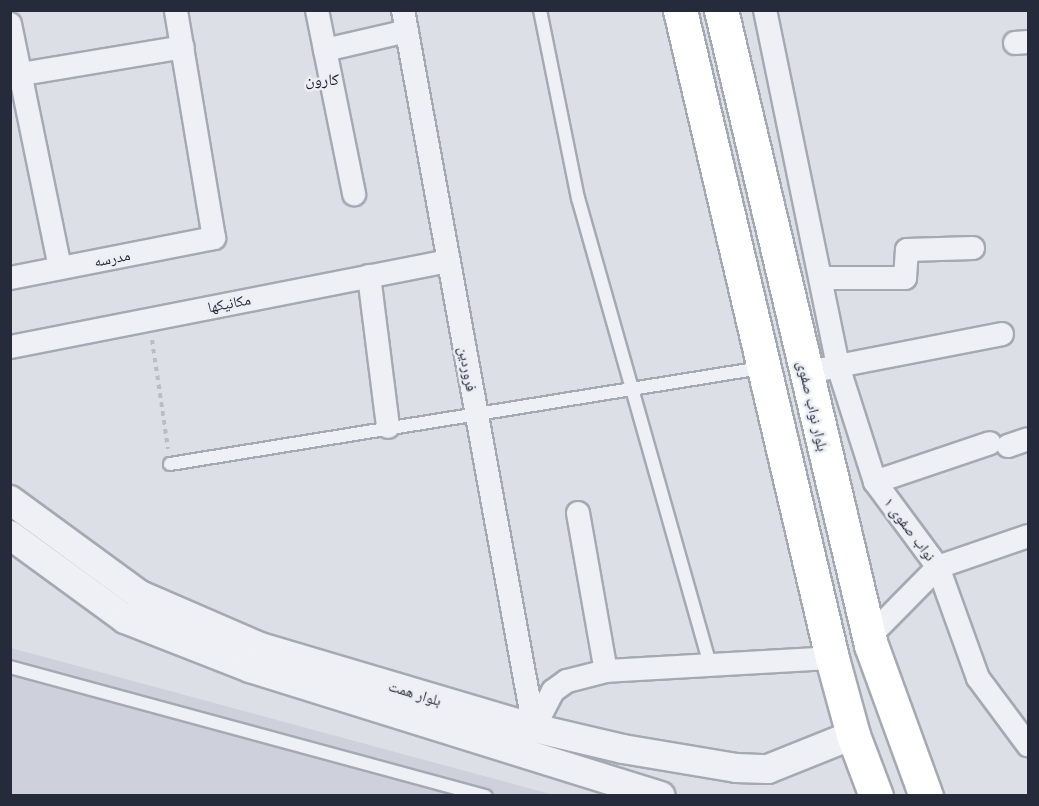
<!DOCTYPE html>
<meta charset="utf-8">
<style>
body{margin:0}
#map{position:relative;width:1039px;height:806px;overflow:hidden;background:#dcdfe6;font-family:Poppins,"Noto Naskh Arabic",sans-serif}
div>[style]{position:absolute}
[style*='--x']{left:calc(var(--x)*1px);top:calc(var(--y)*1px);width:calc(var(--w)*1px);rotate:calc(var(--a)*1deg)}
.built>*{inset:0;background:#ced1db}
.path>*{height:4px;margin-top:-2px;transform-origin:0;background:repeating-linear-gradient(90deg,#bbbdc5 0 4.5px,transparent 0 9px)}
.roads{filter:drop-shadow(2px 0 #a5a9b3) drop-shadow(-2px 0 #a5a9b3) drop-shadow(0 2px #a5a9b3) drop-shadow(0 -2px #a5a9b3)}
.service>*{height:12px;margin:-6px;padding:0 6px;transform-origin:6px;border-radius:6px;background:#eff0f5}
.minor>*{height:22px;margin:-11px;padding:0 11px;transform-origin:11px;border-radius:11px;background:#eff0f5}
.tertiary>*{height:28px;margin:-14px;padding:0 14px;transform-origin:14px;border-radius:14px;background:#eff0f5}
.primary>*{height:33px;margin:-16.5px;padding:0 16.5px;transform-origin:16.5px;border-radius:16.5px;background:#fff}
span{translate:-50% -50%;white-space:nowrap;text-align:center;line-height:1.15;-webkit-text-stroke:5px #eceef4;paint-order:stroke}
.street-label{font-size:15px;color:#262b3c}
.neighbourhood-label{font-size:16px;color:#191c2d}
.frame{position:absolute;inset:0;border:12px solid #262b3c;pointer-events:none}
</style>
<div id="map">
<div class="built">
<i style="clip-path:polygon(11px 648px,554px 795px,11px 795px)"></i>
</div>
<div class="path">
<i style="--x:152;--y:340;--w:110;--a:81.6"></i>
</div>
<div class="roads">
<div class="service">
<i style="--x:540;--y:10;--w:192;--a:78.6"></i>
<i style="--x:578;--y:198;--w:487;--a:74.2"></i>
<i style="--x:170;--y:464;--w:599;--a:-9.23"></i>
<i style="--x:10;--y:667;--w:493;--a:15.2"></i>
</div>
<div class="minor">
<i style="--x:317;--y:10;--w:188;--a:78.6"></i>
<i style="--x:403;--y:10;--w:730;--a:79.66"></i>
<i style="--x:765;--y:10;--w:363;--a:78.4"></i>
<i style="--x:838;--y:366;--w:167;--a:-11"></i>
<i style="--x:10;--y:24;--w:249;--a:78.4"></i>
<i style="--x:1015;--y:43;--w:13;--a:-4"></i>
<i style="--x:325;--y:50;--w:84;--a:-13"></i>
<i style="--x:10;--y:76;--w:175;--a:-9.5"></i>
<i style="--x:369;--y:276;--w:152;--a:82.8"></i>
<i style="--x:10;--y:278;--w:208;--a:-11.1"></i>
<i style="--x:214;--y:238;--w:231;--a:-99.5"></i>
<i style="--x:821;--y:278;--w:84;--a:0"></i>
<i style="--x:905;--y:278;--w:28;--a:-86"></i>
<i style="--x:907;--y:250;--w:66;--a:-1.7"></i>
<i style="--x:10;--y:347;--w:446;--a:-11.1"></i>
<i style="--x:824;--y:369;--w:14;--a:-12"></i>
<i style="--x:838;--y:366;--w:122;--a:72.3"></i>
<i style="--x:875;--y:482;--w:106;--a:53.5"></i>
<i style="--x:938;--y:567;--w:118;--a:70.2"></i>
<i style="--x:978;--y:678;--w:84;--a:53.3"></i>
<i style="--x:1008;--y:446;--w:21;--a:-19"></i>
<i style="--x:875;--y:482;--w:121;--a:-18.7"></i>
<i style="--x:578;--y:513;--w:160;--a:80"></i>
<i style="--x:869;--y:637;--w:98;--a:-45.4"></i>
<i style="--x:938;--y:567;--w:95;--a:-19"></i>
<i style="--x:534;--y:728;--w:42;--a:-62.8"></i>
<i style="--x:553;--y:691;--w:17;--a:-36"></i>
<i style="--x:567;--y:681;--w:40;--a:-14.4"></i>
<i style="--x:606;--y:671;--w:226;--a:-3.3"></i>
</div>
<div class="tertiary">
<i style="--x:10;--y:500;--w:161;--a:36.2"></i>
<i style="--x:140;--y:595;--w:131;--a:23.4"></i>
<i style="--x:260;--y:647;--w:286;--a:16.5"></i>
<i style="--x:534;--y:728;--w:91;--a:13.3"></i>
<i style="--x:623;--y:749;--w:115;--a:9.5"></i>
<i style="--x:736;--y:768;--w:32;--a:2"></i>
<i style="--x:768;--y:769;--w:92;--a:-21.8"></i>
<i style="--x:10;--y:535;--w:142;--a:36.1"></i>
<i style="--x:125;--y:619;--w:134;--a:21.4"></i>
<i style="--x:250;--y:668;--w:430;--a:17.3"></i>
</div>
<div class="primary">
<i style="--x:680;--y:10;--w:666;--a:76.8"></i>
<i style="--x:832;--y:658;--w:80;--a:74.7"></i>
<i style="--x:853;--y:735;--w:65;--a:69.3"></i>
<i style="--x:721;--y:10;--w:652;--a:76.71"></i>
<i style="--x:871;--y:645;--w:161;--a:70"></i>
</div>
</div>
<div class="street-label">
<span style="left:112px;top:258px;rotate:-11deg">مدرسه</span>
<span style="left:229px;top:303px;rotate:-11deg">مکانیکها</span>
<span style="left:468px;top:369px;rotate:80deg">فروردین</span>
<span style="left:813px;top:406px;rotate:77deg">بلوار نواب صفوی</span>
<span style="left:910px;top:529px;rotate:53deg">نواب صفوی ۱</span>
<span style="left:415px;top:693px;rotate:17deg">بلوار همت</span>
</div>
<div class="neighbourhood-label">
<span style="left:322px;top:80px">کارون</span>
</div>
<div class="frame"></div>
</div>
